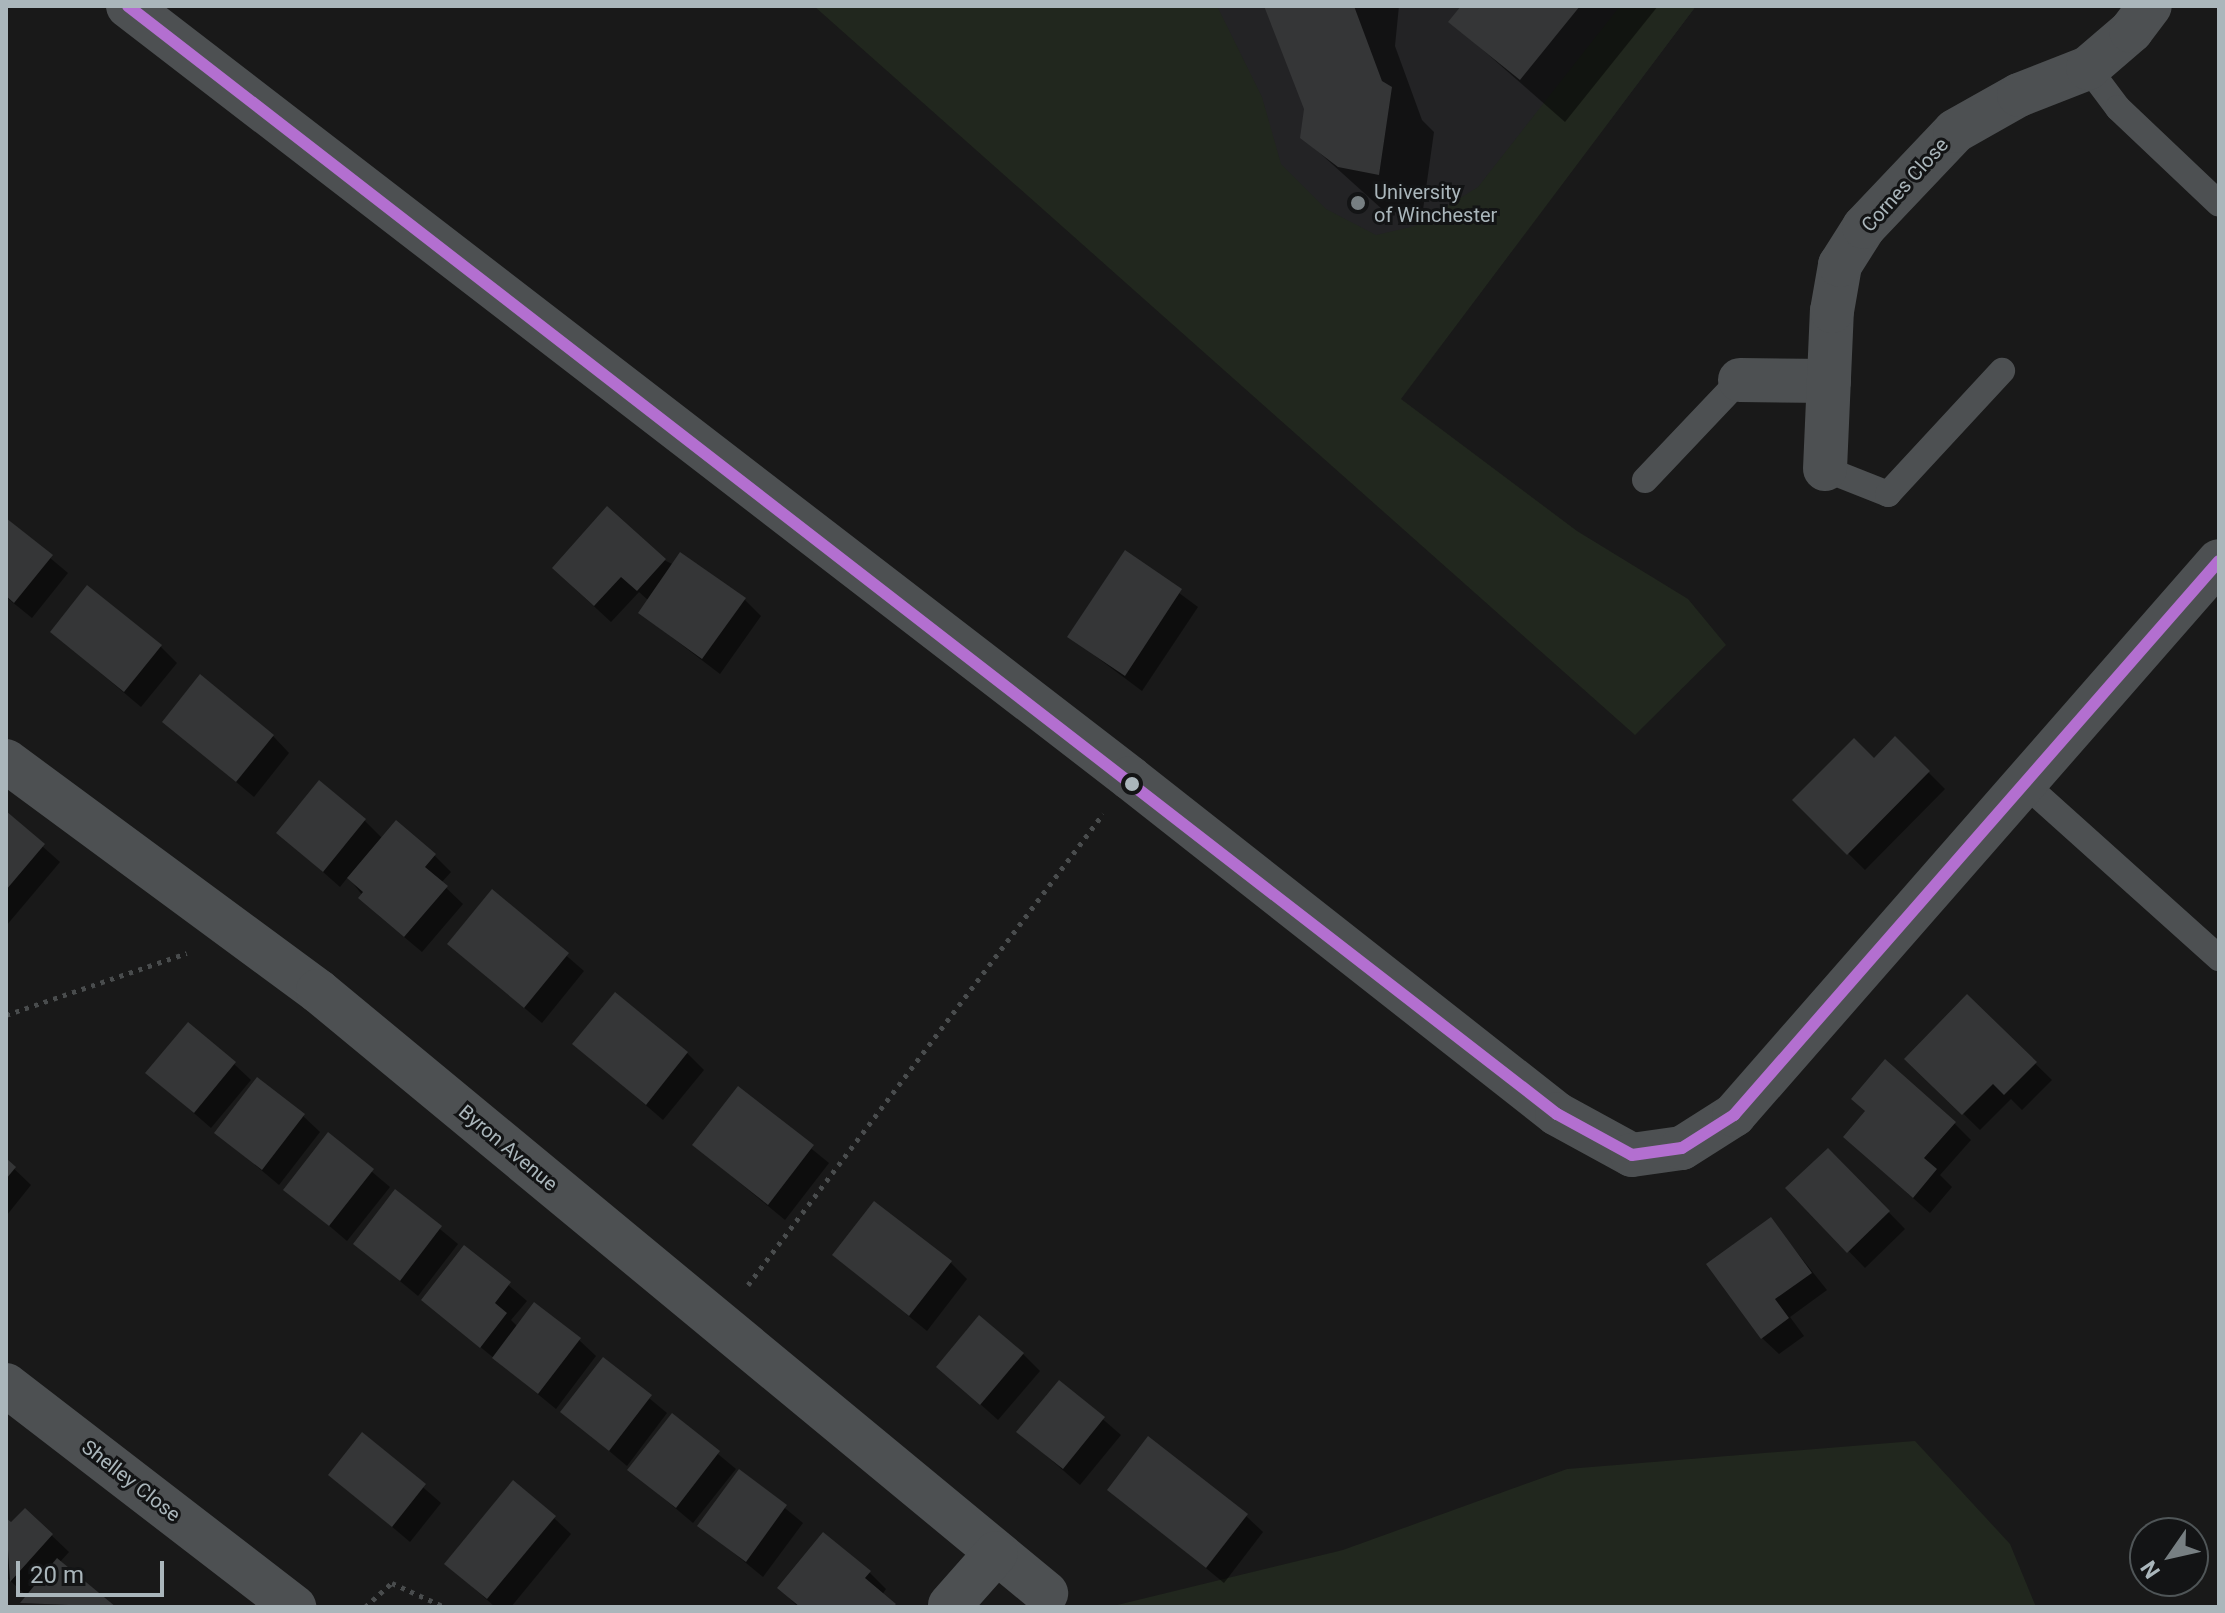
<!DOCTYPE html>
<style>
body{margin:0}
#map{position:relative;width:2225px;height:1613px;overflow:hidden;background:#191919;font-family:Roboto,sans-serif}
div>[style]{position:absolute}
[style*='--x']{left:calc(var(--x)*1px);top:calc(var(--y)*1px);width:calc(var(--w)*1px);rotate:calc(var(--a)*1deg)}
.built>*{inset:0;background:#232325}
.green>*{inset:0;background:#21271e}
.shadow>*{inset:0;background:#0007}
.building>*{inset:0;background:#353637}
.path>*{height:5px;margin-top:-2.5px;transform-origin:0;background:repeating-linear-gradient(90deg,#494c4d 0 4px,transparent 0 10px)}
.lane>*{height:26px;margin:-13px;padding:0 13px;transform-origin:13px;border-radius:13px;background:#4d5052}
.street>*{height:44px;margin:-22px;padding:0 22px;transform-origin:22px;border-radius:22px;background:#4d5052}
.bus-1>*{height:12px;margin:-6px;padding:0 6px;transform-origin:6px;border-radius:6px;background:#b36fd0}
.dots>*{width:22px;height:22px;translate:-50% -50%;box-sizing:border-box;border:4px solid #131415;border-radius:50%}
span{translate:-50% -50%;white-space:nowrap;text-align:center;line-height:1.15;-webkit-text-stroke:6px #131415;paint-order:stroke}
.street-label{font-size:20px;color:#aab6bb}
.poi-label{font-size:20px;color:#aab6bb}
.left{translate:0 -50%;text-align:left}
.frame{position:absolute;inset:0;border:8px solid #aab6bb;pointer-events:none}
.north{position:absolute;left:2129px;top:1517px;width:80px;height:80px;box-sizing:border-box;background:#131415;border:2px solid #4f5557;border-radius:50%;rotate:236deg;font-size:22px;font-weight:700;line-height:32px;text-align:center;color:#aab6bb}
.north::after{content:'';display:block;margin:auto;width:28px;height:36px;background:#777f82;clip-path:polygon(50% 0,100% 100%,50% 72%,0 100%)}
.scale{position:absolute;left:16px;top:1561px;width:148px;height:36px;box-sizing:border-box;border:4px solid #aab6bb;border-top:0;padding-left:10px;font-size:24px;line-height:28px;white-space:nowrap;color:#aab6bb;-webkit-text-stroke:6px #131415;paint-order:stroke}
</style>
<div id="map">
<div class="built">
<i style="clip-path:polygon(936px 6px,1696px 6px,1400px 399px)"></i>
</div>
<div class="green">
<i style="clip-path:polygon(814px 6px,1217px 6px,1262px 97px,1281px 164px,1326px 209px,1376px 235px,1415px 226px,1478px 187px,1620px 6px,1696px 6px,1401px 399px,1577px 531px,1688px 599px,1726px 645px,1635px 735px)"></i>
<i style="clip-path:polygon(1915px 1441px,2010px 1544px,2036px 1607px,1109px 1607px,1343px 1550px,1567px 1469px)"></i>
</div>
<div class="shadow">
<i style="clip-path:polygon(1266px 6px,1399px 6px,1395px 46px,1422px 120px,1434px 132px,1422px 217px,1383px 210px,1302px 137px,1306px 109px)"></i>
<i style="clip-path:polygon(1464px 6px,1658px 6px,1565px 122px,1451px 22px)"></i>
<i style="clip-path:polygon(6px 521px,68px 573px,32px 618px,6px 597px)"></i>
<i style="clip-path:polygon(1125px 553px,1198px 607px,1142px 691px,1070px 637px)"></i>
<i style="clip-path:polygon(664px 560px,744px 599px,761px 616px,720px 674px,640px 613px,649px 601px,639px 592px,611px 622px,571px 585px)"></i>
<i style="clip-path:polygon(52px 632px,160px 646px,177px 663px,141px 707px)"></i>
<i style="clip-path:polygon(165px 722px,273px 736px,289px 753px,254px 797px)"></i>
<i style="clip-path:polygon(1895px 739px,1945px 789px,1865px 870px,1794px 800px,1874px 760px)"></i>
<i style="clip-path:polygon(6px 814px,60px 862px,6px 926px)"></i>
<i style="clip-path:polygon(364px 820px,383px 839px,435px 856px,451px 872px,441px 883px,463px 904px,422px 952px,378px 915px,348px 877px,340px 887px,279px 833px)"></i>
<i style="clip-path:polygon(493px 892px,584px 971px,542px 1023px,450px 944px)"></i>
<i style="clip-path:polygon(1967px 997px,2052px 1080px,2022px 1110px,2011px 1099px,1980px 1130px,1907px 1059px)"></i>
<i style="clip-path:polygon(575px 1044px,687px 1053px,704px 1070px,663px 1120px)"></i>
<i style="clip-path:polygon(234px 1064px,251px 1080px,211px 1128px,148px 1073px)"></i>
<i style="clip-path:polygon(738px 1089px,829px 1163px,785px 1220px,694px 1145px)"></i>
<i style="clip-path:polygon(303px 1116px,320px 1132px,279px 1185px,217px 1133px)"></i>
<i style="clip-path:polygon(1954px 1123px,1971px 1140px,1940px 1175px,1952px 1187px,1930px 1213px,1862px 1153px)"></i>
<i style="clip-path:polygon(328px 1135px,390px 1187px,347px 1241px,286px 1189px)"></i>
<i style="clip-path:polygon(1828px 1150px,1905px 1229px,1865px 1268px,1788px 1188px)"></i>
<i style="clip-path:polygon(6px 1161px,31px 1185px,7px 1215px,6px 1214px)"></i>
<i style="clip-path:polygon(395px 1192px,458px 1244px,418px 1296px,355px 1244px)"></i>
<i style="clip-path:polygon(1771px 1220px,1827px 1290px,1790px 1317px,1804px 1336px,1779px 1354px,1762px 1338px)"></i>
<i style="clip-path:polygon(465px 1248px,527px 1301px,511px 1320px,518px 1327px,579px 1340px,596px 1356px,556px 1409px,423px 1300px)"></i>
<i style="clip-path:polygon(834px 1255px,951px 1263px,967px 1279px,927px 1331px)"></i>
<i style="clip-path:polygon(1023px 1354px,1040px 1371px,998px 1420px,939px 1367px)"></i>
<i style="clip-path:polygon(603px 1360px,667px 1413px,627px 1466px,563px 1412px)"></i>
<i style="clip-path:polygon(1060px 1382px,1121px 1435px,1080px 1485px,1019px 1432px)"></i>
<i style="clip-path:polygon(672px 1416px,736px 1469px,693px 1523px,630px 1470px)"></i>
<i style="clip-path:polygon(363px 1435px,441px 1503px,410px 1542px,331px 1475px)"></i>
<i style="clip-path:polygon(740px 1471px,803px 1523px,763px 1577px,700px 1525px)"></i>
<i style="clip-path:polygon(1110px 1489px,1246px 1516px,1263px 1532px,1224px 1583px)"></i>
<i style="clip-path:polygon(25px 1510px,69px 1552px,59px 1563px,113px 1607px,23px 1603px,28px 1597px,6px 1577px,6px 1521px,11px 1525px)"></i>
<i style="clip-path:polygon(554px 1518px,571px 1534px,511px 1607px,495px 1607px,447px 1564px)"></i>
<i style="clip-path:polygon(823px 1535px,870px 1573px,886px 1589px,882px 1595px,896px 1607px,796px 1605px,780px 1588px)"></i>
</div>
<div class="building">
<i style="clip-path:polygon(1264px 6px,1354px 6px,1382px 81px,1392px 87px,1379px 175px,1338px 167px,1300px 138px,1304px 109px)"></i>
<i style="clip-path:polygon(1461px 6px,1580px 6px,1520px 80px,1448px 22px)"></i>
<i style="clip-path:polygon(607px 506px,666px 559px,637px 591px,621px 577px,594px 606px,552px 568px)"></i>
<i style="clip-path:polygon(6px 518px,53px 555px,14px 603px,6px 596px)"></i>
<i style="clip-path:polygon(1125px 550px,1182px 589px,1125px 676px,1067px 637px)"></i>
<i style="clip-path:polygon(680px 552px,746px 598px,702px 659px,638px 613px)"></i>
<i style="clip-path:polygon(87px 585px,162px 645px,124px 692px,50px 632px)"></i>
<i style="clip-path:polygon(200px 674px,274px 735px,236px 782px,162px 722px)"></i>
<i style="clip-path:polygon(1895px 736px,1930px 771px,1847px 855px,1792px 800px,1854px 738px,1874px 758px)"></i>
<i style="clip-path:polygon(319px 780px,366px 819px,323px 872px,276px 833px)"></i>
<i style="clip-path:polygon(6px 811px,45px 844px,6px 890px)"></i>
<i style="clip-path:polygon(396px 820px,436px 854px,425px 867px,448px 886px,404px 937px,358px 898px,363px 892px,347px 878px)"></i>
<i style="clip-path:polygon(492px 889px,569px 953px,524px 1008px,447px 944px)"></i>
<i style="clip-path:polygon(615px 992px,688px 1052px,646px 1105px,572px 1044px)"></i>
<i style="clip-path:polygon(1967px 994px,2037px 1062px,2004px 1095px,1993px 1084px,1962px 1115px,1904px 1059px)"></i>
<i style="clip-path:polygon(188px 1022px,236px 1062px,194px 1113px,145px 1073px)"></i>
<i style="clip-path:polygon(1885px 1059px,1956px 1122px,1924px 1158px,1937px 1169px,1913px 1198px,1843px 1137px,1865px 1111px,1851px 1099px)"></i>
<i style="clip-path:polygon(257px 1077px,305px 1114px,262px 1170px,214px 1133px)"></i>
<i style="clip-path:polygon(738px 1086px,814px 1145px,768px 1205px,692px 1145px)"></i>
<i style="clip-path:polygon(328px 1132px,374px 1169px,329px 1226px,283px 1190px)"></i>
<i style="clip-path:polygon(1828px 1148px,1890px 1211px,1847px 1253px,1785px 1188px)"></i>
<i style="clip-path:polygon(6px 1158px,16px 1167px,6px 1179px)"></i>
<i style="clip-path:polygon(395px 1189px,442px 1226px,400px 1281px,353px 1244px)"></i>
<i style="clip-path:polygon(874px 1201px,952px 1261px,909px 1316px,832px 1255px)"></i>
<i style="clip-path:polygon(1771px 1217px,1812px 1273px,1775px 1299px,1789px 1318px,1761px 1339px,1706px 1264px)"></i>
<i style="clip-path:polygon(464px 1245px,511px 1282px,495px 1303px,507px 1313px,480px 1348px,421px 1300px)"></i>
<i style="clip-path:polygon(534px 1302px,581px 1338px,538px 1394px,492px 1358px)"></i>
<i style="clip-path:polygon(979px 1315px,1024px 1353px,980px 1405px,936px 1367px)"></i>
<i style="clip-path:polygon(603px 1357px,652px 1395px,609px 1451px,560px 1412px)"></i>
<i style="clip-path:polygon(1059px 1380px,1105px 1417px,1063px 1469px,1016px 1432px)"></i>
<i style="clip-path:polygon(672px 1413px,720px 1451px,676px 1508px,627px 1470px)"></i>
<i style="clip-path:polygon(362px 1432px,426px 1484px,392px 1527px,328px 1475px)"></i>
<i style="clip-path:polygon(1148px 1436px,1248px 1514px,1206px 1568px,1107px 1490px)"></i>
<i style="clip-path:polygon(739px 1469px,787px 1505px,746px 1562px,697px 1526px)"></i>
<i style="clip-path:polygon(513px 1480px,556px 1516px,487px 1599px,444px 1564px)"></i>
<i style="clip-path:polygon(25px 1508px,53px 1534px,10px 1582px,6px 1518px,11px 1522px)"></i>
<i style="clip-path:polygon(823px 1532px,871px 1571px,865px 1578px,896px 1604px,893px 1607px,800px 1607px,777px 1588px)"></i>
<i style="clip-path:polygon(57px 1558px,116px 1607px,20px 1603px)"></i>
</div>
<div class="path">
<i style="--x:6;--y:1015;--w:191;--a:-18.9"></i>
<i style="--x:748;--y:1285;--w:590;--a:-52.99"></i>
<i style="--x:365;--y:1607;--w:36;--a:-42"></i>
<i style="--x:392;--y:1583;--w:58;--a:24.4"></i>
</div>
<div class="lane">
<i style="--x:2088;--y:68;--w:50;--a:53.1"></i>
<i style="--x:2118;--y:108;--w:139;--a:43.5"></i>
<i style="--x:1825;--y:469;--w:68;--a:21.6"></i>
<i style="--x:1888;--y:494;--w:168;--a:-47.2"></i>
<i style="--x:1645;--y:480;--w:138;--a:-46.5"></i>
<i style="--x:2025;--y:784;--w:261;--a:41.9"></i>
</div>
<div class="street">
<i style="--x:128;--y:6;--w:1265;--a:37.61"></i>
<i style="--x:1130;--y:778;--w:543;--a:38.2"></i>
<i style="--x:1557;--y:1114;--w:85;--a:28.7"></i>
<i style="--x:1632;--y:1155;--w:50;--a:-8"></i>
<i style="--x:1682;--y:1148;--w:62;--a:-32.4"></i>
<i style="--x:1734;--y:1115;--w:736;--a:-48.8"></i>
<i style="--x:1740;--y:380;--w:89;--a:0.6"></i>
<i style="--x:1825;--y:469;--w:158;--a:-87.5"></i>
<i style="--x:1832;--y:311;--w:47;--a:-80.1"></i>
<i style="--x:1840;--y:265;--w:45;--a:-57.7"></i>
<i style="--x:1864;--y:227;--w:132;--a:-46.5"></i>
<i style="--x:1955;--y:131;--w:73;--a:-29.4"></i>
<i style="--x:2019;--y:95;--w:74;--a:-21.4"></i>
<i style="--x:2088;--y:68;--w:57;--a:-40.7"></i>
<i style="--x:2131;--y:31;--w:31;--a:-53"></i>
<i style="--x:6;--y:761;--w:388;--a:36.4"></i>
<i style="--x:318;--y:991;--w:945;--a:39.59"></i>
<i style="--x:6;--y:1385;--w:364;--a:37.6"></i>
<i style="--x:950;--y:1605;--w:69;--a:-48.5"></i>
</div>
<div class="bus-1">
<i style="--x:128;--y:6;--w:1808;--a:37.79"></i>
<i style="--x:1557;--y:1114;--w:85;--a:28.7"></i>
<i style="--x:1632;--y:1155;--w:50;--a:-8"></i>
<i style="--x:1682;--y:1148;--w:62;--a:-32.4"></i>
<i style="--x:1734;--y:1115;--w:736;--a:-48.8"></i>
</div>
<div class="dots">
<i style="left:1358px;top:203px;background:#777f82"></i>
<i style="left:1132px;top:784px;background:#aab6bb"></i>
</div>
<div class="street-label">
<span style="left:1905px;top:185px;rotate:-48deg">Cornes Close</span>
<span style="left:508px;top:1148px;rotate:40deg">Byron Avenue</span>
<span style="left:131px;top:1481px;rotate:38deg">Shelley Close</span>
</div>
<div class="poi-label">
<span class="left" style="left:1374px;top:204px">University<br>of Winchester</span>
</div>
<div class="frame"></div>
<div class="north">N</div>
<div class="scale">20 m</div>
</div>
